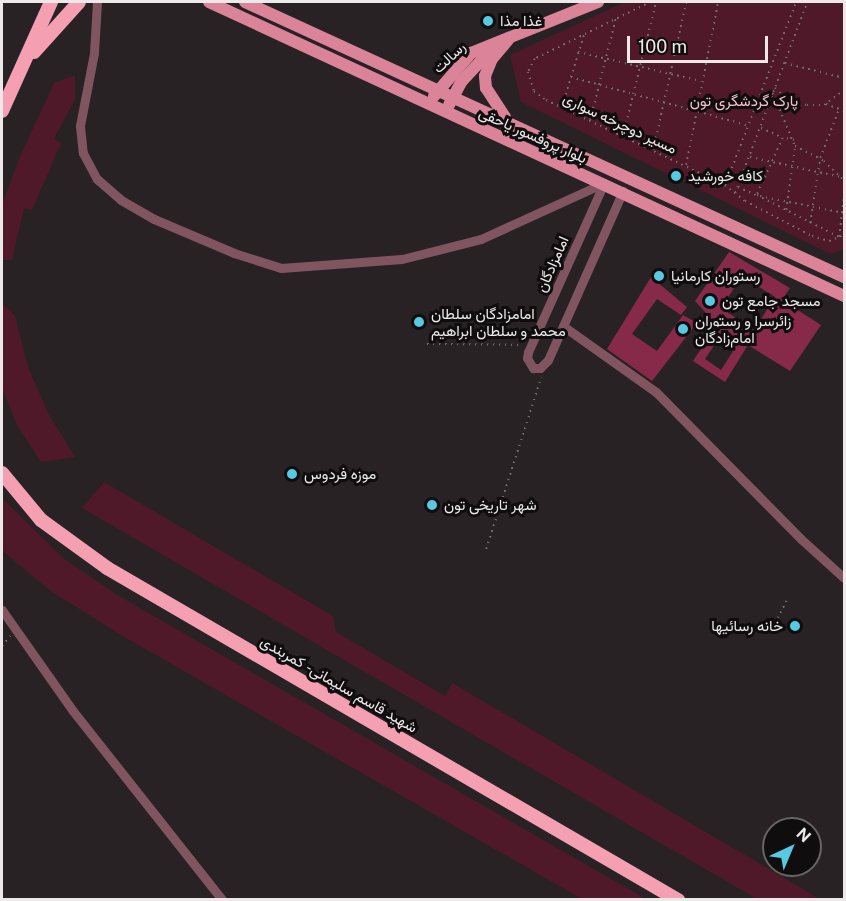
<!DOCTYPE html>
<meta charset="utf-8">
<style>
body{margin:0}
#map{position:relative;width:846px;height:901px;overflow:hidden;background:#292224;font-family:"Public Sans",Vazirmatn,sans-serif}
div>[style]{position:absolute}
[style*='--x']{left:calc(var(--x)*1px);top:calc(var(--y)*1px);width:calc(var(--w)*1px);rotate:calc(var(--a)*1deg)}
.green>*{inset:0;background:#4f192a}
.building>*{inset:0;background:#872948}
.path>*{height:1.5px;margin-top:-0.75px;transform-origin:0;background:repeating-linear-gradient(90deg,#736d6f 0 1.5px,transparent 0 6px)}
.minor>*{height:9px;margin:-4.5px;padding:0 4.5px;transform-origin:4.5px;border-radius:4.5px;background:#80555f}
.major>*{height:12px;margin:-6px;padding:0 6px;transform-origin:6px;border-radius:6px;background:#db8499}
.highway>*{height:14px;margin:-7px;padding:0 7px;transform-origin:7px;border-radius:7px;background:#f49fb2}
.dots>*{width:16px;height:16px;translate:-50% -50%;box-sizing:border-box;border:3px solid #0f0d0d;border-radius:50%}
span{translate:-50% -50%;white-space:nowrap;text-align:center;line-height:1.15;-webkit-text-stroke:6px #0f0d0d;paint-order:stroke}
.poi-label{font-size:15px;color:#ede9ea}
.left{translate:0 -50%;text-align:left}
.right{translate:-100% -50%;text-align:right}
.street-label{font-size:15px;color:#ede9ea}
.park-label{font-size:15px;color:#f7c1cc}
.frame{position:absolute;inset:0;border:3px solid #ede9ea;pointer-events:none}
.north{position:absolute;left:762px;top:817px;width:60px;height:60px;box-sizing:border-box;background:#0f0d0d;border:2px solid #686565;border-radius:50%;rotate:44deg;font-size:16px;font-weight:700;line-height:24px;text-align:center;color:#ede9ea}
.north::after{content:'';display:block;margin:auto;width:21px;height:27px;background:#57c9e2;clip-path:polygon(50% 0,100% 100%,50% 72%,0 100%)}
.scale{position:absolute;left:627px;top:36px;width:141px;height:27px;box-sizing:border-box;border:3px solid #ede9ea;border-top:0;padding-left:8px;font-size:18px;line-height:21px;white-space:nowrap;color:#ede9ea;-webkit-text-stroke:4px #0f0d0d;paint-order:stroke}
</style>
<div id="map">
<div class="green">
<i style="clip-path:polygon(625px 2px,844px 2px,844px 249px,831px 254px,521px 102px,510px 55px)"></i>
<i style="clip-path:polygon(75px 75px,75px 99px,54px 139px,61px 143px,32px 210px,24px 208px,12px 260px,2px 260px,2px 205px,19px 159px,54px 83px)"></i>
<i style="clip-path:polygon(2px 303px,15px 316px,28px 367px,48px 413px,75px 457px,41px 462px,17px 425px,2px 388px)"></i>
<i style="clip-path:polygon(104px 482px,333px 616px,336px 632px,445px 696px,452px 683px,820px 899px,757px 899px,82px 508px)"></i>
<i style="clip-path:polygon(2px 498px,63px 558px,119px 596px,646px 899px,582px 899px,121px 635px,49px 590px,2px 550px)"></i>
</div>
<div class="building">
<i style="clip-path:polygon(evenodd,729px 252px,790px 288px,782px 300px,821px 325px,790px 371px,748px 345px,725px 382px,693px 361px,717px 325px,695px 301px,729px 252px,742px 276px,775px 297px,754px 330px,721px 308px,742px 276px,729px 252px,719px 338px,735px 348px,721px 370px,705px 359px,719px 338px)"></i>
<i style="clip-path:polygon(651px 277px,687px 307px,681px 315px,657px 299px,632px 334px,657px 351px,683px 315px,697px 323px,652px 381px,607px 349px)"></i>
</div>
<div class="path">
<i style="--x:651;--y:2;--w:129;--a:153.8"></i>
<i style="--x:535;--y:59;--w:15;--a:118"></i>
<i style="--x:528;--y:72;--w:20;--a:72"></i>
<i style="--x:534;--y:91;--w:15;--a:37"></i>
<i style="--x:546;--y:100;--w:198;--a:25.4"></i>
<i style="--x:725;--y:185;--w:26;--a:39"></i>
<i style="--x:745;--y:201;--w:76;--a:27.6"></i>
<i style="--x:812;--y:236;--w:18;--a:16"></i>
<i style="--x:829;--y:241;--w:16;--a:-22"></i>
<i style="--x:578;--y:52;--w:126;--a:13.3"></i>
<i style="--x:785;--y:63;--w:61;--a:14.3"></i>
<i style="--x:571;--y:77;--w:182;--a:15.3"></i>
<i style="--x:775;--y:88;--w:23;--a:40"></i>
<i style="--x:793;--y:103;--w:14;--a:8"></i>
<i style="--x:807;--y:105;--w:17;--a:0"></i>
<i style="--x:824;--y:105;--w:25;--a:-37"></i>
<i style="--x:773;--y:93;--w:57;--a:67.5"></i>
<i style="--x:795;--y:146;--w:33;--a:27"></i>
<i style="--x:824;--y:161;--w:28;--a:44"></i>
<i style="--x:826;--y:104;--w:19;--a:21"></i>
<i style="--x:562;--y:106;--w:78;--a:-73"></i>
<i style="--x:590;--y:120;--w:106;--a:-75.8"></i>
<i style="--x:761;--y:128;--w:24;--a:24"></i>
<i style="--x:623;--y:135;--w:137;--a:-76.1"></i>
<i style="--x:794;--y:140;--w:11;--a:-170"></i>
<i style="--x:783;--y:138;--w:63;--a:114.5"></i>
<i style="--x:757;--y:195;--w:92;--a:27.1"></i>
<i style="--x:839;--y:237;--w:43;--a:-83.4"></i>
<i style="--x:653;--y:150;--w:152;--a:-77.4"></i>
<i style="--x:750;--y:157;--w:93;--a:12.4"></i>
<i style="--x:686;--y:165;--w:166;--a:-78.9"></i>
<i style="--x:725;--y:185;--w:196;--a:-68.8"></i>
<i style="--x:738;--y:187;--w:20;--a:24"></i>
<i style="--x:735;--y:193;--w:204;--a:-69.3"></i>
<i style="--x:760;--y:196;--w:86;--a:11.4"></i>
<i style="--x:786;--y:210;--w:65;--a:-82"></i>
<i style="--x:810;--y:223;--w:66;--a:-81.3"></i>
<i style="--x:820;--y:158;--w:53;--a:-68.8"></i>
<i style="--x:427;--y:344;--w:95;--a:0.6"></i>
<i style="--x:486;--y:549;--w:180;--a:-72.2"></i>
<i style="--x:772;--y:629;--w:33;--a:-63"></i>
<i style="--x:2;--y:646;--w:13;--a:-51"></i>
</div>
<div class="minor">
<i style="--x:97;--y:2;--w:51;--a:93.4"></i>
<i style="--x:94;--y:53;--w:74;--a:100.9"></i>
<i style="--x:80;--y:126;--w:27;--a:84"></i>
<i style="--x:83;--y:153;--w:30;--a:62"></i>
<i style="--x:97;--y:179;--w:32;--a:41"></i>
<i style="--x:121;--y:200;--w:38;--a:30"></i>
<i style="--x:154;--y:219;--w:87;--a:23"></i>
<i style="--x:234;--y:253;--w:49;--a:17.7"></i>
<i style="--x:281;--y:268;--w:121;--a:-4.3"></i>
<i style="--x:402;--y:259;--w:81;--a:-14.2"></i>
<i style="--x:481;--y:239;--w:135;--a:-24.5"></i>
<i style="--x:604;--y:183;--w:185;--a:114.2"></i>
<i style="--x:528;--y:352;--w:6;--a:99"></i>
<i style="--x:527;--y:358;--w:12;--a:59"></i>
<i style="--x:533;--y:368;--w:7;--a:0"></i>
<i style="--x:540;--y:368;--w:11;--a:-45"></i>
<i style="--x:548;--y:360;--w:185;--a:-66.1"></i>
<i style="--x:563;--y:326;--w:114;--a:35.4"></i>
<i style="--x:656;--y:392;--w:206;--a:45.4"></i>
<i style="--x:801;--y:539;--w:58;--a:42.2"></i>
<i style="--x:2;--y:610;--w:123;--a:54.9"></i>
<i style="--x:73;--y:711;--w:241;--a:51.7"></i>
</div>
<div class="major">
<i style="--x:209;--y:2;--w:700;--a:24.84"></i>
<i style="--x:245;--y:2;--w:659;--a:24.66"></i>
<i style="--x:434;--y:96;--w:57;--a:-49.3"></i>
<i style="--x:471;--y:53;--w:137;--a:-21.9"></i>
<i style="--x:449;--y:105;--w:27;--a:-62"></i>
<i style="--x:462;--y:81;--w:45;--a:-46.8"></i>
<i style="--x:505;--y:117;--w:35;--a:-123"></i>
<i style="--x:486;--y:88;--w:12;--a:-95"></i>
<i style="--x:485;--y:76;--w:18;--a:-68"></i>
<i style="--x:492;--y:59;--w:25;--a:-50"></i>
</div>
<div class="highway">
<i style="--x:34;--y:52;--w:67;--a:-48"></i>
<i style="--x:2;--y:111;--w:120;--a:-65.8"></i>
<i style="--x:2;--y:473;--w:61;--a:50.3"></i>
<i style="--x:41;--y:520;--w:82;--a:36"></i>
<i style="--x:107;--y:568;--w:661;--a:30.18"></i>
</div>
<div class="dots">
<i style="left:488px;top:21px;background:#57c9e2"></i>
<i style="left:676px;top:176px;background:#57c9e2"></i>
<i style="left:659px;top:276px;background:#57c9e2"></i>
<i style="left:710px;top:301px;background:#57c9e2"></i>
<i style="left:419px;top:322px;background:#57c9e2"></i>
<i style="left:683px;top:329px;background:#57c9e2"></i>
<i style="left:292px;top:474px;background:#57c9e2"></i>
<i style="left:432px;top:505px;background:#57c9e2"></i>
<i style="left:795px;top:626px;background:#57c9e2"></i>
</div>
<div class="poi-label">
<span class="left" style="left:500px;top:21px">غذا مذا</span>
<span class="left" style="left:688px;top:176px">کافه خورشید</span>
<span class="left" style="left:671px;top:276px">رستوران کارمانیا</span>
<span class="left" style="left:722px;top:301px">مسجد جامع تون</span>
<span class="left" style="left:431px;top:322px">امامزادگان سلطان<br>محمد و سلطان ابراهیم</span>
<span class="left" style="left:695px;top:329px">زائرسرا و رستوران<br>امام‌زادگان</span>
<span class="left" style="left:304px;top:474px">موزه فردوس</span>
<span class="left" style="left:444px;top:505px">شهر تاریخی تون</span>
<span class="right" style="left:783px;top:626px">خانه رسائیها</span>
</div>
<div class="street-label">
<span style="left:449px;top:57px;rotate:-43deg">رسالت</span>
<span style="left:620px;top:123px;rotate:25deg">مسیر دوچرخه سواری</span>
<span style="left:533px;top:135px;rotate:24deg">بلوار پروفسور یاحقی</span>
<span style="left:552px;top:264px;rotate:-66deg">امامزادگان</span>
<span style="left:339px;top:684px;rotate:30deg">شهید قاسم سلیمانی - کمربندی</span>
</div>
<div class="park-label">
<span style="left:744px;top:101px">پارک گردشگری تون</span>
</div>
<div class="frame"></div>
<div class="north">N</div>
<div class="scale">100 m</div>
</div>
